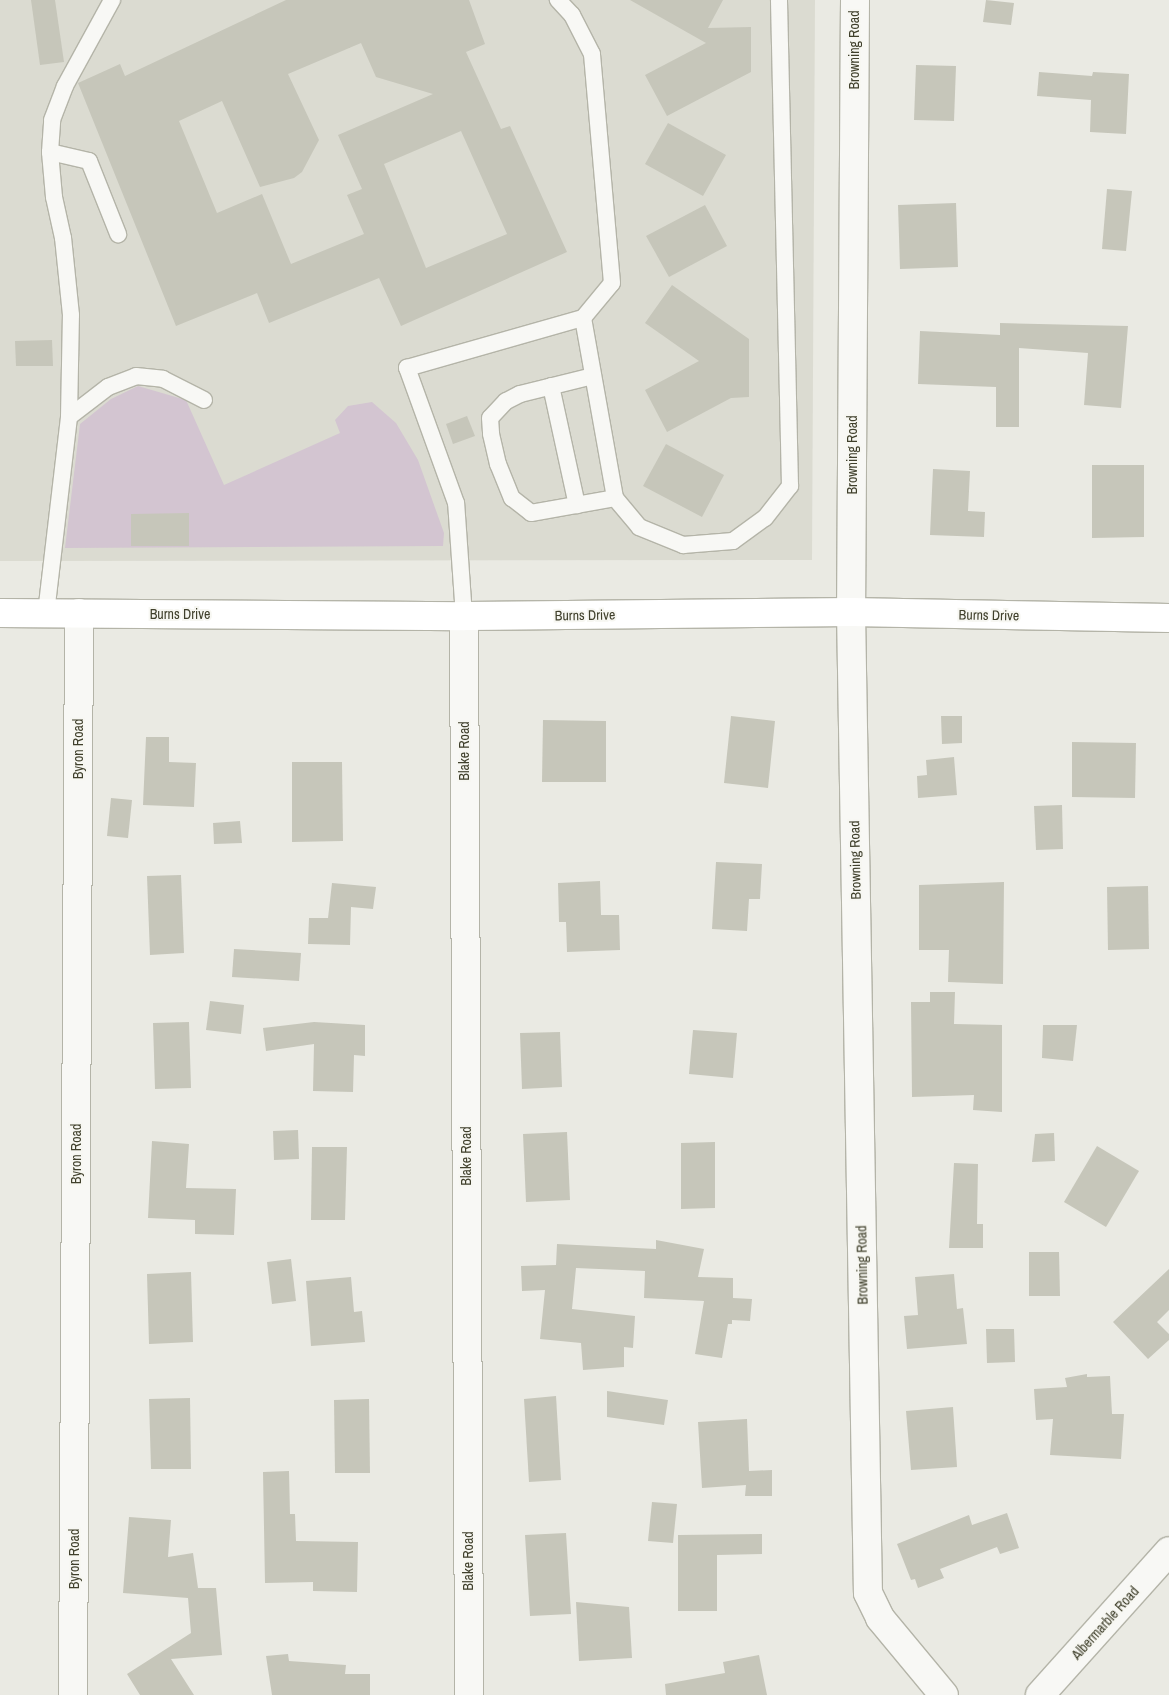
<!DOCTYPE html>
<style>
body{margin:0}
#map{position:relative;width:1169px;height:1695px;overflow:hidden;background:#eaeae3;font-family:"Archivo Narrow",sans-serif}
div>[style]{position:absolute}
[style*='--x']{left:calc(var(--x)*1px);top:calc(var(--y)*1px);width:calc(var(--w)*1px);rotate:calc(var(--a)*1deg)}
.built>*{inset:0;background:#dbdbd1}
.green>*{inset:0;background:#d3c5d1}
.building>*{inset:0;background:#c6c6ba}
.roads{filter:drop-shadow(1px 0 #b4b4a8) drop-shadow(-1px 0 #b4b4a8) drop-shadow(0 1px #b4b4a8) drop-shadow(0 -1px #b4b4a8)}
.lane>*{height:16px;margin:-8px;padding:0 8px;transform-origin:8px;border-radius:8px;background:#f8f8f5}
.street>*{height:28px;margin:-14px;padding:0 14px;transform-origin:14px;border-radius:14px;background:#f8f8f5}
.secondary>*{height:28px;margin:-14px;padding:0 14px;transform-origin:14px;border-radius:14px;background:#fff}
span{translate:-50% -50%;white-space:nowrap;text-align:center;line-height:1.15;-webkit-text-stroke:4px #f7f7f2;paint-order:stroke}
.street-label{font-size:14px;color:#40402c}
</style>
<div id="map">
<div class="built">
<i style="clip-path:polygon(0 0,815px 0,812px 560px,0 561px)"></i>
</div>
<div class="green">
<i style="clip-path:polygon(138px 386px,186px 400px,224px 485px,340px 433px,335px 420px,348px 406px,372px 402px,396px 423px,418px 460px,444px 533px,443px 546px,65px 548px,80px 424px,111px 399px)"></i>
</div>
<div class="building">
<i style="clip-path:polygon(31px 0,55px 0,64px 62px,40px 65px)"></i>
<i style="clip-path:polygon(evenodd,286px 0,469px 0,485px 44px,466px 52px,501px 129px,510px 126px,567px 252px,401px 326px,379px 278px,269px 323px,257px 293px,176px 326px,78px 83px,120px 64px,125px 76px,286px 0,361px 43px,376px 77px,433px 94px,338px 135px,362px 189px,347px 195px,364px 234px,291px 264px,262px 194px,217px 213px,179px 121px,222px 101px,260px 187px,294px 178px,302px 172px,319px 140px,288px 74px,361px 43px,286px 0,461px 131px,507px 234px,426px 268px,384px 164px,461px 131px)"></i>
<i style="clip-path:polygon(630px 0,723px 0,708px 28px,751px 27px,751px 72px,667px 116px,645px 75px,706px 43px)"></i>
<i style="clip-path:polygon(986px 0,1014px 3px,1011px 25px,983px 22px)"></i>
<i style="clip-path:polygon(916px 65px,956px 66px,954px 121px,914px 120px)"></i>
<i style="clip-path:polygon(1039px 72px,1092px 76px,1093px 72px,1129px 74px,1126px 134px,1090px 132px,1091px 100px,1037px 96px)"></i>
<i style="clip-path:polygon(668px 123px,726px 155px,703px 196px,645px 164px)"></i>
<i style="clip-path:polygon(1107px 189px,1132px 191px,1126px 251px,1102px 249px)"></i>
<i style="clip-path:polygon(956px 203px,958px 267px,900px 269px,898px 205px)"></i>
<i style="clip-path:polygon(705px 205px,727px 246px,669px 277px,646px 236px)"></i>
<i style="clip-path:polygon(672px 285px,749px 339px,749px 397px,731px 398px,667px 432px,645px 390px,699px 361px,645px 323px)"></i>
<i style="clip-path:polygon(1000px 323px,1128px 326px,1121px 408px,1084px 405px,1088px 353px,1019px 348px,1019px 427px,996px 427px,996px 387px,918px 384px,920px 331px,1000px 335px)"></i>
<i style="clip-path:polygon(52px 340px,53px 366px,16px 366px,15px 341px)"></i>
<i style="clip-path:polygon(467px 416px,475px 436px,453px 444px,446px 424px)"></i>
<i style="clip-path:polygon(666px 444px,724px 475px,702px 517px,643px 486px)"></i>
<i style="clip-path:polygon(1092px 465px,1144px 465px,1144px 537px,1092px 538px)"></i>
<i style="clip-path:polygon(933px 469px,970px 471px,968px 511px,985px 512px,984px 537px,930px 535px)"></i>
<i style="clip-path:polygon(189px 513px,189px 546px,131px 546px,131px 514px)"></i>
<i style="clip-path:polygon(731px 716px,775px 721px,768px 788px,724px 783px)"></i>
<i style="clip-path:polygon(941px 716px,962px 716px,962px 743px,942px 744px)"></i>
<i style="clip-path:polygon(543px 720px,606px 721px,606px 782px,542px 782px)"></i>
<i style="clip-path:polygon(146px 737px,169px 737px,169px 762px,196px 763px,194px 807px,143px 805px)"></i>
<i style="clip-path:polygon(1072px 742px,1136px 743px,1135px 798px,1072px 797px)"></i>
<i style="clip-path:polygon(954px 757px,957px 795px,918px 798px,917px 776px,927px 775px,926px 760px)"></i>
<i style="clip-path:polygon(292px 762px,342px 762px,343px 841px,292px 842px)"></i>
<i style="clip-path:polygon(111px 798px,132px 800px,128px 838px,107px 836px)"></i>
<i style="clip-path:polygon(1062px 805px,1063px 849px,1036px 850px,1034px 806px)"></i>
<i style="clip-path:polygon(240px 821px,242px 843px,214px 844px,213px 823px)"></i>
<i style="clip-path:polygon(716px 862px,762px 864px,760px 899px,749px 899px,747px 931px,712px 929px)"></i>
<i style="clip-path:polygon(181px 875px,184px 953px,150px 955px,147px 876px)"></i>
<i style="clip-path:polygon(600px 881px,601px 915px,619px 915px,620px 950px,567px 952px,566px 922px,559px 922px,558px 883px)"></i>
<i style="clip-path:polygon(1004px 882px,1003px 984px,948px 982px,949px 950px,919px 950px,919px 885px)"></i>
<i style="clip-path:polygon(332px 883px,376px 887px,373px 909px,351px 907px,350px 945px,308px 944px,309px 918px,328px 918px)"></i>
<i style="clip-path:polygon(1148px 886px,1149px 949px,1108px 950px,1107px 887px)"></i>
<i style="clip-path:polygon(234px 949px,301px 953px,299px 981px,232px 977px)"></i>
<i style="clip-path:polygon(930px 992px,955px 992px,954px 1024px,1002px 1025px,1002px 1112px,973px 1110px,974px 1095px,912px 1097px,911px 1002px,930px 1002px)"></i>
<i style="clip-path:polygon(210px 1001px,244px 1005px,241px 1034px,206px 1030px)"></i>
<i style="clip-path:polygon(189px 1022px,191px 1088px,155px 1089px,153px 1023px)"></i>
<i style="clip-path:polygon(314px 1022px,365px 1025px,365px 1056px,354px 1055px,353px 1092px,313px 1091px,314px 1044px,266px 1051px,263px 1028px)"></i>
<i style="clip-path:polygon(1043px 1025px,1077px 1025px,1073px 1061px,1042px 1058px)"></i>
<i style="clip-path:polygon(693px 1030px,737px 1033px,733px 1078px,689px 1074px)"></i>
<i style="clip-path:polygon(560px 1032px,562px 1087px,522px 1089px,520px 1033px)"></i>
<i style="clip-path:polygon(298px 1130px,299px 1159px,274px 1160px,273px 1131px)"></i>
<i style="clip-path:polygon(567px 1132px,570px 1200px,526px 1202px,523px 1134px)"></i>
<i style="clip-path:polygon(1054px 1133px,1055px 1161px,1032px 1162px,1035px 1134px)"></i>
<i style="clip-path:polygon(152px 1141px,189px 1144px,186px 1188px,236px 1189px,234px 1235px,195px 1234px,195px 1220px,148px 1218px)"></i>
<i style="clip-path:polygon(715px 1142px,715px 1208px,681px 1209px,681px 1143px)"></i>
<i style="clip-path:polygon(1097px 1146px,1139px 1171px,1106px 1227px,1064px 1202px)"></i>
<i style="clip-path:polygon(312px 1147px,347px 1147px,345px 1220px,311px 1220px)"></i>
<i style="clip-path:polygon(954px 1163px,978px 1164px,977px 1224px,983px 1224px,983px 1248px,949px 1248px)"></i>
<i style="clip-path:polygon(656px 1240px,704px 1249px,698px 1277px,733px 1278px,733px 1298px,752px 1299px,750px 1321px,732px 1320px,732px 1324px,728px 1324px,722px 1358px,695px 1354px,704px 1301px,644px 1298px,645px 1271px,576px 1268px,572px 1309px,635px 1316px,633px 1348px,624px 1347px,624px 1367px,583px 1370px,581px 1343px,540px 1339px,545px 1290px,522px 1291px,521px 1266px,556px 1265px,557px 1244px,656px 1249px)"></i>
<i style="clip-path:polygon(1029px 1252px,1059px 1252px,1060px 1296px,1029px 1296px)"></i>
<i style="clip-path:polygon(291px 1259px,296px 1301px,272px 1304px,267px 1262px)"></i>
<i style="clip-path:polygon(1169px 1269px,1169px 1310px,1157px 1322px,1169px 1334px,1169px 1340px,1148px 1359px,1113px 1322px)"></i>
<i style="clip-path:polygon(191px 1272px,193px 1342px,149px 1344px,147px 1274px)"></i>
<i style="clip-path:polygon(954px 1274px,957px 1309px,963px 1308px,967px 1344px,907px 1349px,904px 1316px,918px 1315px,915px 1277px)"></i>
<i style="clip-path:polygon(351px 1277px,354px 1312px,362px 1311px,365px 1342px,311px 1346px,306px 1281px)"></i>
<i style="clip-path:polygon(986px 1329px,1014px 1329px,1015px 1362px,987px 1363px)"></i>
<i style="clip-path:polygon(1087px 1374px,1087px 1377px,1110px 1376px,1112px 1414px,1124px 1414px,1121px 1459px,1050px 1455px,1053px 1419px,1036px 1420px,1034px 1389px,1067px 1387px,1065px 1378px)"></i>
<i style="clip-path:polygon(607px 1391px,668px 1400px,664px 1425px,607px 1417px)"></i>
<i style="clip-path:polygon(556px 1396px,561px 1480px,529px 1482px,524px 1399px)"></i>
<i style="clip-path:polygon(190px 1398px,191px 1469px,151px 1469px,149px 1399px)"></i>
<i style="clip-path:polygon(369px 1399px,370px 1473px,335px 1473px,334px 1400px)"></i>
<i style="clip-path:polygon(953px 1407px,957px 1467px,911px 1470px,906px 1411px)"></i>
<i style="clip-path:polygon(747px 1419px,749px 1471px,772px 1470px,772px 1496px,745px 1496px,746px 1485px,702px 1488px,698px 1422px)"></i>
<i style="clip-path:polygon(289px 1471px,290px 1514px,295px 1514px,296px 1541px,358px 1542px,357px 1592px,313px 1591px,313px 1582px,265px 1583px,263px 1472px)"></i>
<i style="clip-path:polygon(652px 1502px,677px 1504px,673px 1543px,648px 1541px)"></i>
<i style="clip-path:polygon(1007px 1513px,1019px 1548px,1000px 1554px,997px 1547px,940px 1569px,944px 1578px,918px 1588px,915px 1579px,911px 1580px,897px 1544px,969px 1515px,972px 1525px)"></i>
<i style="clip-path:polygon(129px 1517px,171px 1520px,168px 1557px,193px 1553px,198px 1588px,216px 1588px,222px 1655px,171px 1659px,194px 1695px,140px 1695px,127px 1674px,191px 1633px,188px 1598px,123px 1593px)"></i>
<i style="clip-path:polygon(566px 1533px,571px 1614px,530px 1616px,525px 1535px)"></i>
<i style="clip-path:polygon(762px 1534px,762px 1554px,717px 1555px,717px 1611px,678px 1611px,678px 1535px)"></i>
<i style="clip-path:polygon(576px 1602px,629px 1607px,632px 1658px,579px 1661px)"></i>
<i style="clip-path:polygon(288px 1654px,289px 1661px,346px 1665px,345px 1674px,370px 1674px,370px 1695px,272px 1695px,266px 1656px)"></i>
<i style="clip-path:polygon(759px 1655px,767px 1695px,666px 1695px,665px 1684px,725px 1673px,723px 1662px)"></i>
</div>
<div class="roads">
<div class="lane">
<i style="--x:50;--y:152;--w:40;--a:13"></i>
<i style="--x:89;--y:161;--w:79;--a:68.3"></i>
<i style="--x:583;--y:318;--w:183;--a:79.9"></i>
<i style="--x:615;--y:498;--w:38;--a:50"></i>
<i style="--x:639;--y:527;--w:48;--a:22.2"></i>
<i style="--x:683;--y:545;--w:50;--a:-4.6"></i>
<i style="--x:733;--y:541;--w:39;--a:-36"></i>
<i style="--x:765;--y:518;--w:41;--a:-52"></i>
<i style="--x:790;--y:486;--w:486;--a:-91.3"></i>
<i style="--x:593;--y:376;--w:75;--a:166.1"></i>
<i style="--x:520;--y:394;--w:16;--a:153"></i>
<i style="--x:506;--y:401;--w:23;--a:133"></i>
<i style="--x:490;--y:418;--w:16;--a:86"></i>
<i style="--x:491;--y:434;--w:31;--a:77"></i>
<i style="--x:498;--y:464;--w:37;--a:68"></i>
<i style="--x:512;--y:498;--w:24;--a:38"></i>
<i style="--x:531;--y:513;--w:85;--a:-10.1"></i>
<i style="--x:551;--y:386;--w:122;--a:77.7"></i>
<i style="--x:69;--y:417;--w:49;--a:-37.6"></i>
<i style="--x:108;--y:387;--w:30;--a:-21"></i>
<i style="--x:136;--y:376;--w:27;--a:6"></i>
<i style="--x:163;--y:379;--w:46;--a:27.1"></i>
<i style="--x:46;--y:613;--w:197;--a:-83.3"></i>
<i style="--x:69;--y:417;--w:102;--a:-88.9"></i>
<i style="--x:71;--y:315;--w:77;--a:-95.9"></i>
<i style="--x:63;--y:238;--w:42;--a:-102.4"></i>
<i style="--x:54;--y:197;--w:45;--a:-95.1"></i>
<i style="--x:50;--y:152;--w:32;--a:-86"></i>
<i style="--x:52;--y:120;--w:36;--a:-69"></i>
<i style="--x:65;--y:86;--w:98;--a:-61.3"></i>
<i style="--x:464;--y:616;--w:113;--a:-94"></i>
<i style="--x:456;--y:503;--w:144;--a:-109.9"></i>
<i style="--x:407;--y:368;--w:183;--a:-15.9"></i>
<i style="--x:583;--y:318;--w:45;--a:-50.4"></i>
<i style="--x:612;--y:283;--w:230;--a:-95"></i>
<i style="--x:592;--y:54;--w:44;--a:-117.1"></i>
<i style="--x:572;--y:15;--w:21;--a:-133"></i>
</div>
<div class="street">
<i style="--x:855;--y:0;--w:612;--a:90.37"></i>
<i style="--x:851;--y:612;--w:981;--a:89.01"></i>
<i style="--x:868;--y:1593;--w:28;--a:64"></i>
<i style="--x:880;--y:1618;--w:100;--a:50.3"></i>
<i style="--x:464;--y:616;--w:1079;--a:89.73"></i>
<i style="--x:73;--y:1695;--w:1082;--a:-89.68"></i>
<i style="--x:1040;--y:1695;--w:193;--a:-48.1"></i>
</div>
<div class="secondary">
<i style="--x:0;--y:613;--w:464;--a:0.4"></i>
<i style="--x:464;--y:616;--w:387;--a:-0.6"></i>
<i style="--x:851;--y:612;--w:318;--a:1.1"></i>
</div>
</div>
<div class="street-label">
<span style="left:854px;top:50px;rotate:-90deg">Browning Road</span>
<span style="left:852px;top:455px;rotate:-90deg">Browning Road</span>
<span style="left:180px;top:614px">Burns Drive</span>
<span style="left:585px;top:615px;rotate:-1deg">Burns Drive</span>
<span style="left:989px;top:615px;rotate:1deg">Burns Drive</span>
<span style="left:78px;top:749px;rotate:-90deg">Byron Road</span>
<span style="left:464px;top:751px;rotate:-90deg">Blake Road</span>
<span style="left:855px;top:860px;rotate:-91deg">Browning Road</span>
<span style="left:76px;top:1154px;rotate:-90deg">Byron Road</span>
<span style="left:466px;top:1156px;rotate:-90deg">Blake Road</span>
<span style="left:862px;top:1265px;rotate:-91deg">Browning Road</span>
<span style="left:74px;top:1559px;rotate:-90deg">Byron Road</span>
<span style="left:468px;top:1561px;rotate:-90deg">Blake Road</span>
<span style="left:1105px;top:1623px;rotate:-48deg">Albermarble Road</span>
</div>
</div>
